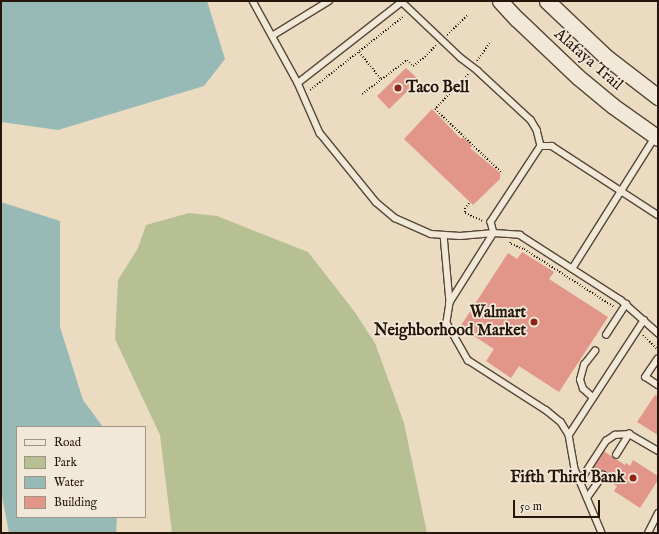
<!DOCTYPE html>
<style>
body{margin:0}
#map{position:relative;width:659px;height:534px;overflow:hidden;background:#eadbc1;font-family:"IM FELL English",serif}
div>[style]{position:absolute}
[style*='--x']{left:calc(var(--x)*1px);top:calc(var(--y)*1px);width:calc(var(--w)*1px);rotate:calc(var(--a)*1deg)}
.green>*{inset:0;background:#b6c093}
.water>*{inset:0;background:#98bab7}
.building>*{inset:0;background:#e29589}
.path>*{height:2px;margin-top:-1px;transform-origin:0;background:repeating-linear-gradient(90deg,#25150a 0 1px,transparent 0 3px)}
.roads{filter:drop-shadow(1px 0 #564638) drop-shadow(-1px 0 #564638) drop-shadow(0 1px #564638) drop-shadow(0 -1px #564638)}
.service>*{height:5.5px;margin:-2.75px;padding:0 2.75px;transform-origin:2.75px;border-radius:2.75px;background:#f1e8d7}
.secondary>*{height:15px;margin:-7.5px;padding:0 7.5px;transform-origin:7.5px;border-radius:7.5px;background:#f1e8d7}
.dots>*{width:11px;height:11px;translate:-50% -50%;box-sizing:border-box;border:2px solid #f1e8d7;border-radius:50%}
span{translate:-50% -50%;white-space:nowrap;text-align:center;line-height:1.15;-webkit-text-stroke:3.5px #f1e8d7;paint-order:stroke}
.street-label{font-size:16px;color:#25150a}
.poi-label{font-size:16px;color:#25150a;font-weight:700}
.left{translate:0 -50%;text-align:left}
.right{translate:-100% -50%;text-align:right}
.frame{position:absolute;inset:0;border:2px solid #25150a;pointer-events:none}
.legend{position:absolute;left:16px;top:426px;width:130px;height:92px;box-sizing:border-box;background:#f1e8d7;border:1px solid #9f9485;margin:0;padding:5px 7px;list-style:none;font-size:12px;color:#25150a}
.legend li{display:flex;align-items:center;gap:8px;height:20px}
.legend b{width:20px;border:1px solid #9f9485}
.scale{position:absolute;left:513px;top:500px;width:87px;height:18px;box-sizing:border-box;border:2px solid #25150a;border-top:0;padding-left:5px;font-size:12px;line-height:14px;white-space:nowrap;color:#25150a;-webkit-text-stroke:3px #f1e8d7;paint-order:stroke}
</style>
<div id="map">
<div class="green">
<i style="clip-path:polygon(189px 213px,217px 216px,308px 252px,354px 311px,375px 343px,404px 423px,427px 533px,172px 533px,160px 435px,115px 339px,118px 280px,138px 248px,146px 225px)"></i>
</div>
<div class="water">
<i style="clip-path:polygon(1px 1px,207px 1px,225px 59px,204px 86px,58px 130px,1px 122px)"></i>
<i style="clip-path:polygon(1px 202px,60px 221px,60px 327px,83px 400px,103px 427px,17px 427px,17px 517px,117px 517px,116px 533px,9px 533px,1px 491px)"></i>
</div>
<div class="building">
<i style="clip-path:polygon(406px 68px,419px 80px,389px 109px,377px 96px)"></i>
<i style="clip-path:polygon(432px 109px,461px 139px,463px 137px,472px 146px,470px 148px,500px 173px,500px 179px,473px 205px,404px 139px)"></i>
<i style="clip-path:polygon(522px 252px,554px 272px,549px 279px,608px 317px,559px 392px,519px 366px,511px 378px,486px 361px,494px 349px,460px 327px,508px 253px,517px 259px)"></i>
<i style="clip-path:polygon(655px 395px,658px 396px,658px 435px,637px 422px)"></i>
<i style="clip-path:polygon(602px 450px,625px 465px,626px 463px,630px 466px,633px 460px,658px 476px,658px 480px,640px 508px,614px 491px,617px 486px,613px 484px,614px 482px,591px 467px)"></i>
</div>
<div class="path">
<i style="--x:447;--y:35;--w:29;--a:-44"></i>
<i style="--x:359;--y:52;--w:35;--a:51"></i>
<i style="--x:477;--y:61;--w:24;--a:-55"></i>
<i style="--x:468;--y:74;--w:48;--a:133.3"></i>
<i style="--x:435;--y:109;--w:93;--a:43.7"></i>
<i style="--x:310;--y:90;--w:120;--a:-38.2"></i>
<i style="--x:362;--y:94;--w:56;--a:-37.1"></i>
<i style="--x:407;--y:60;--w:8;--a:45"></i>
<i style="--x:413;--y:66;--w:15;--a:-37"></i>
<i style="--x:425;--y:57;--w:16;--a:-47"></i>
<i style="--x:469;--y:203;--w:6;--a:129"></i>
<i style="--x:465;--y:208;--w:5;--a:90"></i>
<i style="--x:465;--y:213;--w:20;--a:24"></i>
<i style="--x:510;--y:242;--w:2;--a:63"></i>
<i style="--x:511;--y:244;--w:14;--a:21"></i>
<i style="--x:524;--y:249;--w:107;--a:32.8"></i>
<i style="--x:643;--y:335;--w:21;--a:45"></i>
</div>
<div class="roads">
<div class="service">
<i style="--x:253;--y:1;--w:94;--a:61.2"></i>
<i style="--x:298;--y:83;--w:55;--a:66.3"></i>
<i style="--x:320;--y:133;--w:89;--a:50.9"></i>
<i style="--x:376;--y:202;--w:25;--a:40"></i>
<i style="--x:395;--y:218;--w:39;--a:24"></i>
<i style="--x:431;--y:234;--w:29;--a:4"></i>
<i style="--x:460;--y:236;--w:34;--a:-5"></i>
<i style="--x:494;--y:233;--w:26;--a:4"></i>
<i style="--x:520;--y:235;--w:120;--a:32.8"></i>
<i style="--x:621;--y:300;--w:50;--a:41.7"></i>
<i style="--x:401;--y:1;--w:83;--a:43.5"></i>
<i style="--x:461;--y:58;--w:21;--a:37"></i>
<i style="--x:478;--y:71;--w:72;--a:42.8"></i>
<i style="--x:531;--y:120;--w:12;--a:59"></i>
<i style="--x:537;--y:130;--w:16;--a:76"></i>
<i style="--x:541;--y:146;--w:91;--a:123.3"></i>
<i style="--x:491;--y:222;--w:11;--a:75"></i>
<i style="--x:494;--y:233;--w:83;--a:122.2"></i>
<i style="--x:450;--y:303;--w:20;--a:99"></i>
<i style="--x:447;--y:323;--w:43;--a:60.4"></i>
<i style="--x:468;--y:360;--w:93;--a:32.7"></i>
<i style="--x:546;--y:410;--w:19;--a:39"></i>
<i style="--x:561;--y:422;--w:15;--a:58"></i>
<i style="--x:569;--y:435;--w:35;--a:80"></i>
<i style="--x:575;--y:469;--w:69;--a:67.1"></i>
<i style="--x:272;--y:36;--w:67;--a:-31.6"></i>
<i style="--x:298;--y:83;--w:133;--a:-38"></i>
<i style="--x:541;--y:146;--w:11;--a:0"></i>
<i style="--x:552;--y:146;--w:126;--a:33.1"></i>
<i style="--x:444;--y:235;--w:67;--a:84.9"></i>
<i style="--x:572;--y:269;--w:156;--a:-57.8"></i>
<i style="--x:606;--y:335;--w:37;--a:-57"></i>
<i style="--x:658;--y:359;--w:22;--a:124"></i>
<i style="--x:646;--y:377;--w:14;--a:34"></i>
<i style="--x:593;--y:398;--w:13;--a:-138"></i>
<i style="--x:583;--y:389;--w:9;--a:-108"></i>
<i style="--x:580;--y:380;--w:16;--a:-75"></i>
<i style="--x:584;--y:365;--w:18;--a:-52"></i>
<i style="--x:569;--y:435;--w:137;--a:-56.9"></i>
<i style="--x:616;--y:455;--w:25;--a:-58"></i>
<i style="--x:580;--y:481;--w:48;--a:-57"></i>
<i style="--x:606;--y:441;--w:11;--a:-34"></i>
<i style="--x:615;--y:435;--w:14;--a:-4"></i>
<i style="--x:629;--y:434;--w:34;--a:30"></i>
<i style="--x:587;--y:498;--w:28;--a:-55"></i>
<i style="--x:648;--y:533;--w:22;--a:-63"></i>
</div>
<div class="secondary">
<i style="--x:500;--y:1;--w:25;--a:47"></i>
<i style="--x:517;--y:19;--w:84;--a:43.6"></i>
<i style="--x:578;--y:77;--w:45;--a:39.6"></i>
<i style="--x:613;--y:106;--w:55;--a:35.4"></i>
<i style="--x:547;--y:1;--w:81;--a:43.5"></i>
<i style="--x:606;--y:57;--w:66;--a:37.6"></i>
</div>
</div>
<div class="dots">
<i style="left:398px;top:88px;background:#8f2418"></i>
<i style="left:534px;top:322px;background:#8f2418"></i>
<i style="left:633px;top:478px;background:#8f2418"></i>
</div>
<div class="street-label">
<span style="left:588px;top:60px;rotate:41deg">Alafaya Trail</span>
</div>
<div class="poi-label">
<span class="left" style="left:406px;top:88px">Taco Bell</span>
<span class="right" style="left:526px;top:322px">Walmart<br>Neighborhood Market</span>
<span class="right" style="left:625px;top:478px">Fifth Third Bank</span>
</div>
<div class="frame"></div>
<ul class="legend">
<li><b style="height:5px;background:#f1e8d7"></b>Road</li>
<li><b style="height:11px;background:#b6c093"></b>Park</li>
<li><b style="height:11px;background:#98bab7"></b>Water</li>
<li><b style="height:11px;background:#e29589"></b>Building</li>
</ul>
<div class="scale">50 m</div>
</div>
